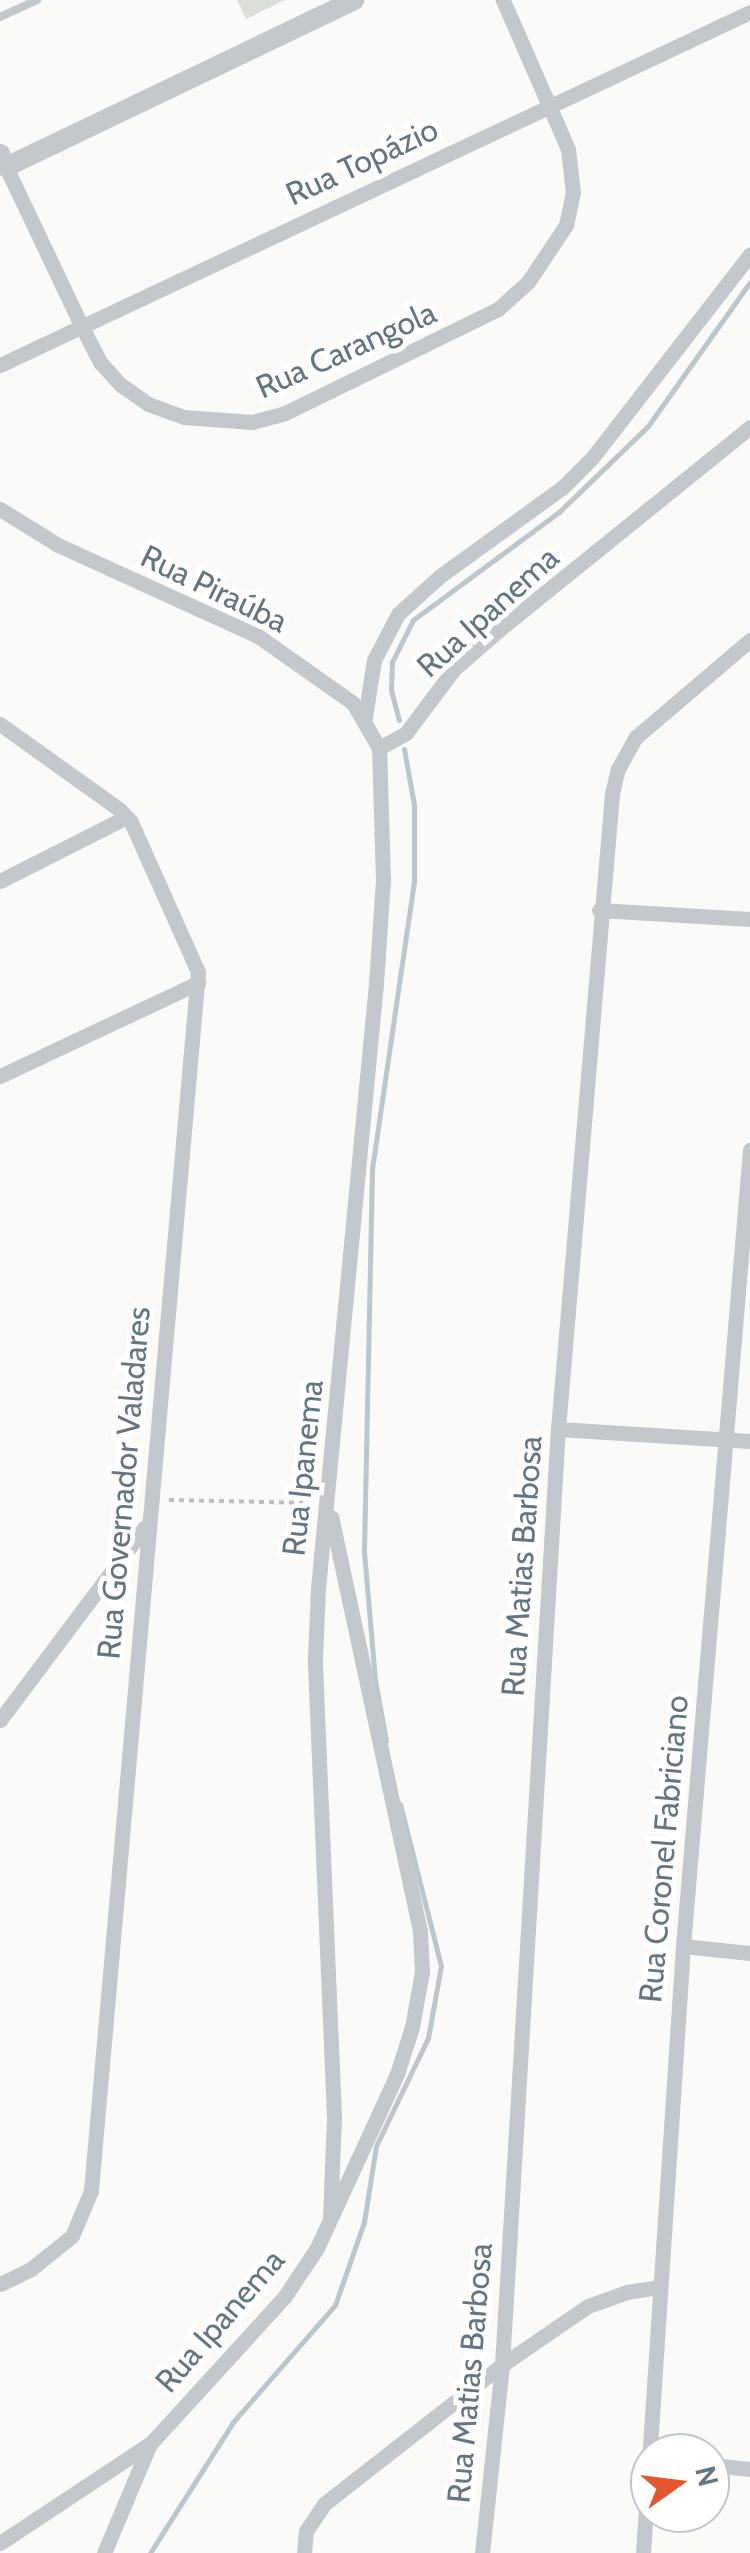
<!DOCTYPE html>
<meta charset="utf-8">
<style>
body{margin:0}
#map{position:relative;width:750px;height:2553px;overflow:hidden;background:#fafaf8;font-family:Cabin,sans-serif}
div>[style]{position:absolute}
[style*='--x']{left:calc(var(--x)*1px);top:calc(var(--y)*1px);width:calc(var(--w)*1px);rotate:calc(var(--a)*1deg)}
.green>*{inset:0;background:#dadfd7}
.stream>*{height:5px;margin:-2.5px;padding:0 2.5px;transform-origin:2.5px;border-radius:2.5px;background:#bbc7cb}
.path>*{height:4px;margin-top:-2px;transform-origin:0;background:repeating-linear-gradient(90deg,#bbbfc2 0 5px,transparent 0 10px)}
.service>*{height:8px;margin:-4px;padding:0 4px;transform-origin:4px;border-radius:4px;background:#c3c8cc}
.minor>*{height:15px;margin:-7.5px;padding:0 7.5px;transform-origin:7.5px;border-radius:7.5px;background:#c3c8cc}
.tertiary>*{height:20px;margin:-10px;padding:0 10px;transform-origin:10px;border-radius:10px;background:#c3c8cc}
span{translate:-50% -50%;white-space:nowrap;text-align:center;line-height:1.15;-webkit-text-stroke:10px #fff;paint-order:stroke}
.street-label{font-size:32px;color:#657683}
.north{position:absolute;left:630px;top:2433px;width:100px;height:100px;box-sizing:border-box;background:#fff;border:2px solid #c1c8cd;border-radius:50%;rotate:76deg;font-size:28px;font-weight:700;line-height:40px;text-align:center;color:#657683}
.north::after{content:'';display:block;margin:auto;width:35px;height:45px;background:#e4572e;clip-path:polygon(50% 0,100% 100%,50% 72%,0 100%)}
</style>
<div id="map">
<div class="green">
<i style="clip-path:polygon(237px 0,285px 0,246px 19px)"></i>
</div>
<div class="stream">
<i style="--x:399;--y:720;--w:31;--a:-105"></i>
<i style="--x:391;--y:690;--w:28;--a:-88"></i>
<i style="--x:392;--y:662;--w:47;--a:-63.4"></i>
<i style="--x:413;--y:620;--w:182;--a:-36.5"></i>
<i style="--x:559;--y:512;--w:124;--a:-44"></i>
<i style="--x:648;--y:426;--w:176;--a:-54.7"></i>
<i style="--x:386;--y:1741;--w:62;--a:-100.2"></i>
<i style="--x:375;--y:1680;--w:129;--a:-94.9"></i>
<i style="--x:364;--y:1551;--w:382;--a:-88.8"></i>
<i style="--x:372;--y:1169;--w:291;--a:-81.7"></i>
<i style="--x:414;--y:881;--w:76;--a:-90"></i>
<i style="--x:414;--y:805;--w:57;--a:-100.1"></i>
<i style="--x:150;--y:2553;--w:155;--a:-57.6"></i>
<i style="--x:233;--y:2422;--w:155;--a:-48.9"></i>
<i style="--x:335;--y:2305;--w:88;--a:-70.7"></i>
<i style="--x:364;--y:2222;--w:77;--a:-81"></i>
<i style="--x:376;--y:2146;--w:120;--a:-64.3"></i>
<i style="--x:428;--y:2038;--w:73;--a:-79.8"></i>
<i style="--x:441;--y:1966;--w:167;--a:-104.2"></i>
</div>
<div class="path">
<i style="--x:169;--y:1500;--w:141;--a:1.2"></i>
</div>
<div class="service">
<i style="--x:0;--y:17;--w:41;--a:-24.7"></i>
</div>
<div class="minor">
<i style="--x:6;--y:167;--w:175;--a:64.6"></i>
<i style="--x:81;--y:325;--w:42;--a:62.8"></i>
<i style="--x:100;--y:362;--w:31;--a:48"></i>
<i style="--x:121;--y:385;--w:33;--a:35"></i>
<i style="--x:148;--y:404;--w:38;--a:20"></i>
<i style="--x:184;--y:417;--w:68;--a:4.2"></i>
<i style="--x:252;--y:422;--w:34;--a:-15"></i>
<i style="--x:285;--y:413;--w:237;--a:-26"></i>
<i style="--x:498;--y:309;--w:40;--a:-42"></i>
<i style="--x:528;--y:282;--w:69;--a:-56.3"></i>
<i style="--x:566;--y:225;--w:33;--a:-78"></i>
<i style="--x:573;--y:193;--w:44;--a:-96.5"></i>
<i style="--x:568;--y:149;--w:163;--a:-113.6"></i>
<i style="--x:0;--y:365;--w:829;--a:-25.2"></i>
<i style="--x:0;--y:509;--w:68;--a:31.8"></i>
<i style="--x:58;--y:545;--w:220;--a:24.5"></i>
<i style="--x:258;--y:636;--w:116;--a:35.2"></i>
<i style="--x:353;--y:703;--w:52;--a:60"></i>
<i style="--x:365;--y:717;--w:58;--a:-81"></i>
<i style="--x:374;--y:660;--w:52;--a:-62.4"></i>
<i style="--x:398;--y:614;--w:57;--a:-42.1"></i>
<i style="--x:440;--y:576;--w:152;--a:-35.9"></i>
<i style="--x:563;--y:487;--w:41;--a:-45"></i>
<i style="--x:592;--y:458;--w:258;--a:-52.2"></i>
<i style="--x:0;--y:724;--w:148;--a:35.6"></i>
<i style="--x:120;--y:810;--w:16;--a:47"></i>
<i style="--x:131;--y:822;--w:164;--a:65.9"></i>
<i style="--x:198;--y:972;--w:1224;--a:95.02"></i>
<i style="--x:91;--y:2191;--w:49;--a:112.9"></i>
<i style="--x:72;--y:2236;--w:53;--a:141.2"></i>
<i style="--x:31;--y:2269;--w:34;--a:154"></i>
<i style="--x:0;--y:881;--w:141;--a:-26.9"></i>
<i style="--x:599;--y:910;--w:151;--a:3.4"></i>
<i style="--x:0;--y:1076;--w:219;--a:-25.2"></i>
<i style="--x:558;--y:1429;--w:192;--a:3.6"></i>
<i style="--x:0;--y:1720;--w:241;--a:-53.1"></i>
<i style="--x:683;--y:1946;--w:67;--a:6"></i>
<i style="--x:330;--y:2218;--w:101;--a:-87.7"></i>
<i style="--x:334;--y:2117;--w:459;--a:-92.4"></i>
<i style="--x:315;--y:1658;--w:70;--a:-87.5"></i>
<i style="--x:318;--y:1588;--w:608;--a:-84.52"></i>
<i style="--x:376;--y:983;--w:103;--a:-86.1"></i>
<i style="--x:383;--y:880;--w:132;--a:-91.7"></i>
<i style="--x:379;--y:748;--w:31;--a:-29"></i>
<i style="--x:406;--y:733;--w:80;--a:-53.1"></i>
<i style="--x:454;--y:669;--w:62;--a:-41.1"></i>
<i style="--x:501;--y:628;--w:320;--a:-38.9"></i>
<i style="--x:710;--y:2465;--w:40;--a:5.7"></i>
<i style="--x:0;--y:2543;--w:181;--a:-33.5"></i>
<i style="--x:151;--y:2443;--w:199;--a:-47.6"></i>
<i style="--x:285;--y:2296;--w:58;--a:-56.3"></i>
<i style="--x:317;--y:2248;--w:192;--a:-65.3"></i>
<i style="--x:397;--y:2074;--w:49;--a:-72.3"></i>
<i style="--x:412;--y:2027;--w:56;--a:-79.7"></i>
<i style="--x:422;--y:1972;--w:41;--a:-92.8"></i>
<i style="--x:420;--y:1931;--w:423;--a:-102.1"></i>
<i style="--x:104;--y:2553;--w:116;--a:-67.2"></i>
<i style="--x:304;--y:2553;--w:22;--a:-85"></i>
<i style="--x:306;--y:2531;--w:32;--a:-56"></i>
<i style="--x:324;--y:2504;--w:226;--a:-38"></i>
<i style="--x:502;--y:2365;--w:104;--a:-34.5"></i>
<i style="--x:588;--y:2306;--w:41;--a:-19.7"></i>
<i style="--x:627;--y:2292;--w:30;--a:-9"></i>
<i style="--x:482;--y:2553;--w:189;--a:-83.9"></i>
<i style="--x:502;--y:2365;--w:938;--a:-86.58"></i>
<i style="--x:558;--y:1429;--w:637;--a:-85.14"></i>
<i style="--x:612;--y:794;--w:26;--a:-77"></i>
<i style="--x:618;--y:769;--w:37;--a:-61"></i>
<i style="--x:636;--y:737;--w:150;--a:-40.4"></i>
<i style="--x:643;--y:2553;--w:608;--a:-86.23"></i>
<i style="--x:683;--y:1946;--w:799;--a:-85.19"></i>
</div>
<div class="tertiary">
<i style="--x:0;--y:154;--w:14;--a:65"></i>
<i style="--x:6;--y:167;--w:386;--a:-25.6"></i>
</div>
<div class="street-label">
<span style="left:362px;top:162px;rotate:-25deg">Rua Topázio</span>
<span style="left:346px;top:350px;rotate:-24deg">Rua Carangola</span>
<span style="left:214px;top:589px;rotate:26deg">Rua Piraúba</span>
<span style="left:488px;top:612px;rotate:-42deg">Rua Ipanema</span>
<span style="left:303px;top:1468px;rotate:-84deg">Rua Ipanema</span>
<span style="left:124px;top:1483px;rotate:-85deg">Rua Governador Valadares</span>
<span style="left:522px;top:1566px;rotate:-86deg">Rua Matias Barbosa</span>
<span style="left:664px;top:1849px;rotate:-85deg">Rua Coronel Fabriciano</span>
<span style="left:220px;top:2321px;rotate:-49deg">Rua Ipanema</span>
<span style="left:470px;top:2373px;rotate:-85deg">Rua Matias Barbosa</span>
</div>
<div class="north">N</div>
</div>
